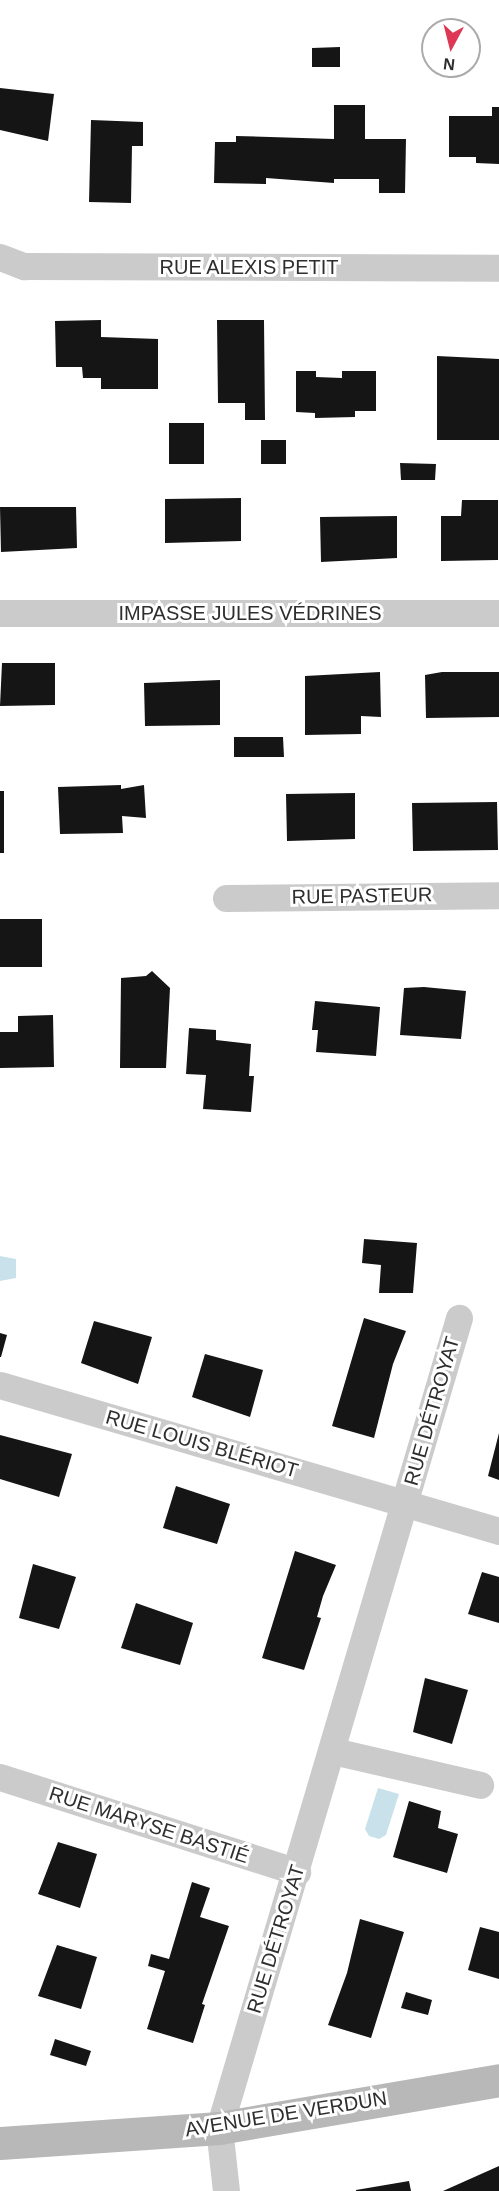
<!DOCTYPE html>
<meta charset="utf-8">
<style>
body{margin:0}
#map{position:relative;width:499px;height:2191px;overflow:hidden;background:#fff;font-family:Helvetica,sans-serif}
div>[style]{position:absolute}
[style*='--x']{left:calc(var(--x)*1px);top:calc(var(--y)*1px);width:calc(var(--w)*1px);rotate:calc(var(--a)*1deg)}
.water>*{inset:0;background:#c9e1ea}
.building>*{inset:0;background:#151515}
.minor>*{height:27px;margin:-13.5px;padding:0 13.5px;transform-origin:13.5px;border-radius:13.5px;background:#cbcbcb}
.secondary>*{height:33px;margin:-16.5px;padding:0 16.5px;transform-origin:16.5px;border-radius:16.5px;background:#b8b8b8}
span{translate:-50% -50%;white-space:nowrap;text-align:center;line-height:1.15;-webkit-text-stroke:6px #fff;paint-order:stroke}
.street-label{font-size:20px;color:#2e2e2e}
.north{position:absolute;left:421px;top:18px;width:60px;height:60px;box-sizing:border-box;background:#fff;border:2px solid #ababab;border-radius:50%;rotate:187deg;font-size:16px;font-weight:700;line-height:24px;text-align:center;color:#2e2e2e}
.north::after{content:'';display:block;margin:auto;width:21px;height:27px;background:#de3755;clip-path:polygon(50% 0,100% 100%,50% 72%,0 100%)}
</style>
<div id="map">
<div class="water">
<i style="clip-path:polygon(0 1256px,16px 1259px,16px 1278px,0 1281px)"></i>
<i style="clip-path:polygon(378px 1788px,399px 1794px,386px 1835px,379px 1839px,369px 1836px,365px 1829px)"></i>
</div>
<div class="building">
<i style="clip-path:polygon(340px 47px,340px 67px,312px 67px,312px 48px)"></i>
<i style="clip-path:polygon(0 88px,54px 94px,48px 141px,0 130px)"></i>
<i style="clip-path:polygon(334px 105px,365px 105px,365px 139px,406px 139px,405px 193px,379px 193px,379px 179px,334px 179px,334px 183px,266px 178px,266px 184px,214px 183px,215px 142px,236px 142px,236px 136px,334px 139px)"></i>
<i style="clip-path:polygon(492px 107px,499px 107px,499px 164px,476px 163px,476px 157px,449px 157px,449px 116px,492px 116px)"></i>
<i style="clip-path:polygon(91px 120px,143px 122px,143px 146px,132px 146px,131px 203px,89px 202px)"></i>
<i style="clip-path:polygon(101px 320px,101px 337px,158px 339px,158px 389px,101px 389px,101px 378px,83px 378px,82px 367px,56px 367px,55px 321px)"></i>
<i style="clip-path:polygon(217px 320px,264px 320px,265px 420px,245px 420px,245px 403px,218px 403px)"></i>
<i style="clip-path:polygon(437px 356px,499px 359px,499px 440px,437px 440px)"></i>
<i style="clip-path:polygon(296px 371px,316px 371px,316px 377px,342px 378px,342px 371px,376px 371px,376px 411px,355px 411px,355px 417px,315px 418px,315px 413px,296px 412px)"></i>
<i style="clip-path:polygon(169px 423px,204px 423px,204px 464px,169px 464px)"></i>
<i style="clip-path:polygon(261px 440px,286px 440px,286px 464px,261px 464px)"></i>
<i style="clip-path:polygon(400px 463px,436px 464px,435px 480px,401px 480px)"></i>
<i style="clip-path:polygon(241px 498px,241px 541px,165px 543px,165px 499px)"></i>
<i style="clip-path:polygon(462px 500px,498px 500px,498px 560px,441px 561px,441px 516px,461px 516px)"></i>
<i style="clip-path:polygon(0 507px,76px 507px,77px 548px,1px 552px)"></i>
<i style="clip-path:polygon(397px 516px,397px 558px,321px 562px,320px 517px)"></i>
<i style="clip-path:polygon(2px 663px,55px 663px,55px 705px,0 706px)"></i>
<i style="clip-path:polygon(380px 672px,381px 717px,361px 716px,361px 734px,305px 735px,305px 676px)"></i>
<i style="clip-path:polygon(442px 672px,499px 672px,499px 717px,426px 718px,425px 675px)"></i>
<i style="clip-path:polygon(220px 680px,220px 725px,145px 726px,144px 683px)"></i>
<i style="clip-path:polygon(234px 737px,283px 737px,284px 757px,234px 757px)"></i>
<i style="clip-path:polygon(121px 785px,121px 789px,144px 785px,146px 818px,122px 816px,123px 833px,60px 834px,58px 787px)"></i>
<i style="clip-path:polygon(0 791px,4px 791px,4px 853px,0 853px)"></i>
<i style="clip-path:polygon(355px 793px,355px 839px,287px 841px,286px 794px)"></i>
<i style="clip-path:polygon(497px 802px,498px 850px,413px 851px,412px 803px)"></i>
<i style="clip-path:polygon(0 919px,42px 919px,42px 967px,0 967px)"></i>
<i style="clip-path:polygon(152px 971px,170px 988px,166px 1068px,120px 1068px,121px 978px,146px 976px)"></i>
<i style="clip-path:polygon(424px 987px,466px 991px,461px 1039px,400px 1035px,404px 988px)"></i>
<i style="clip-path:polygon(315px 1001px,380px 1007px,376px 1056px,316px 1052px,318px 1030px,312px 1030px)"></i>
<i style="clip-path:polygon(53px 1015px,54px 1067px,0 1068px,0 1032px,18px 1032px,18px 1016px)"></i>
<i style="clip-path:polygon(189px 1028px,216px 1030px,216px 1040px,251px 1044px,249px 1076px,254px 1076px,251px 1112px,203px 1109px,206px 1075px,186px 1074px)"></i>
<i style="clip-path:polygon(364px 1239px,417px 1243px,413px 1293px,379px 1293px,381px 1265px,362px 1263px)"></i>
<i style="clip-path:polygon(364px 1318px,406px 1331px,393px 1364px,374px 1438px,332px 1426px)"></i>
<i style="clip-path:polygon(94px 1321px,152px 1337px,138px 1384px,81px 1363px)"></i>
<i style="clip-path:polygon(0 1333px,7px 1335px,1px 1357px,0 1357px)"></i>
<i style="clip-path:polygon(205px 1354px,263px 1370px,250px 1417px,192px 1397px)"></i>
<i style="clip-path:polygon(499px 1433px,499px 1480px,488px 1476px)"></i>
<i style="clip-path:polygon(0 1435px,72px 1454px,59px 1497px,0 1479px)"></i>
<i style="clip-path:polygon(176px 1486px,230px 1504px,217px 1544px,163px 1528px)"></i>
<i style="clip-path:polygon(295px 1551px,336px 1565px,323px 1596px,317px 1617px,321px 1618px,304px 1670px,262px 1658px)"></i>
<i style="clip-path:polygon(33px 1564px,76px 1577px,59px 1629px,19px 1618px)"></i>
<i style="clip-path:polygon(482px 1572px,499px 1577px,499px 1623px,468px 1614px)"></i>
<i style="clip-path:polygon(136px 1603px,193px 1623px,180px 1665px,121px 1648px)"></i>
<i style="clip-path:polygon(425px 1678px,468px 1690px,452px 1744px,413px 1732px)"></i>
<i style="clip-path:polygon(409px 1801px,441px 1811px,438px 1828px,458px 1834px,447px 1873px,393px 1857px)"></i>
<i style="clip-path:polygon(58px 1842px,97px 1854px,80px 1908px,38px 1894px)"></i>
<i style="clip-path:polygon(192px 1882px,210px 1888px,200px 1917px,229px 1926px,202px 2004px,205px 2005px,193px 2043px,147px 2029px,165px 1971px,148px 1966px,151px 1954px,169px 1959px)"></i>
<i style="clip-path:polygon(360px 1919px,404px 1932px,371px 2038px,328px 2025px,347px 1973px)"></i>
<i style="clip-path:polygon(480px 1927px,499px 1932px,499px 1979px,468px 1970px)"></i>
<i style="clip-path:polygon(57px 1945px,97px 1957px,81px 2009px,38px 1996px)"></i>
<i style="clip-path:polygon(406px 1992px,432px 2000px,428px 2015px,401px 2008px)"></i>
<i style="clip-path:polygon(55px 2039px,91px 2051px,86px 2066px,50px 2055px)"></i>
<i style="clip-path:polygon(499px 2166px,499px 2191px,443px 2191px)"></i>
<i style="clip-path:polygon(409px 2181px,411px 2191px,356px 2191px,356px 2190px)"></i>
</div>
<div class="minor">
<i style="--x:0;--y:257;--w:26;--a:21"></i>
<i style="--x:24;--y:266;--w:475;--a:0.2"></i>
<i style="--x:0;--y:613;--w:499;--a:0"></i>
<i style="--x:226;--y:898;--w:273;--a:-0.6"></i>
<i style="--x:0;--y:1385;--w:520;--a:16.31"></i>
<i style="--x:333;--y:1751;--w:151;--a:13"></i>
<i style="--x:0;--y:1777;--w:312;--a:17.7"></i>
<i style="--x:226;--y:2191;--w:63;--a:-96.3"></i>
<i style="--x:219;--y:2128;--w:845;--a:-73.5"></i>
</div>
<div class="secondary">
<i style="--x:0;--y:2143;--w:220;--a:-3.9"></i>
<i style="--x:219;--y:2128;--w:284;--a:-9.7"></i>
</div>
<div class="street-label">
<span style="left:249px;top:267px">RUE ALEXIS PETIT</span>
<span style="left:250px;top:613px">IMPASSE JULES VÉDRINES</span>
<span style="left:362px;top:896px;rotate:-1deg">RUE PASTEUR</span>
<span style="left:432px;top:1411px;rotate:-74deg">RUE DÉTROYAT</span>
<span style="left:202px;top:1444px;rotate:16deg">RUE LOUIS BLÉRIOT</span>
<span style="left:149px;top:1825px;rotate:18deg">RUE MARYSE BASTIÉ</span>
<span style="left:276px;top:1939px;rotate:-73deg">RUE DÉTROYAT</span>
<span style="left:286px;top:2114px;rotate:-9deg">AVENUE DE VERDUN</span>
</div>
<div class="north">N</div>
</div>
